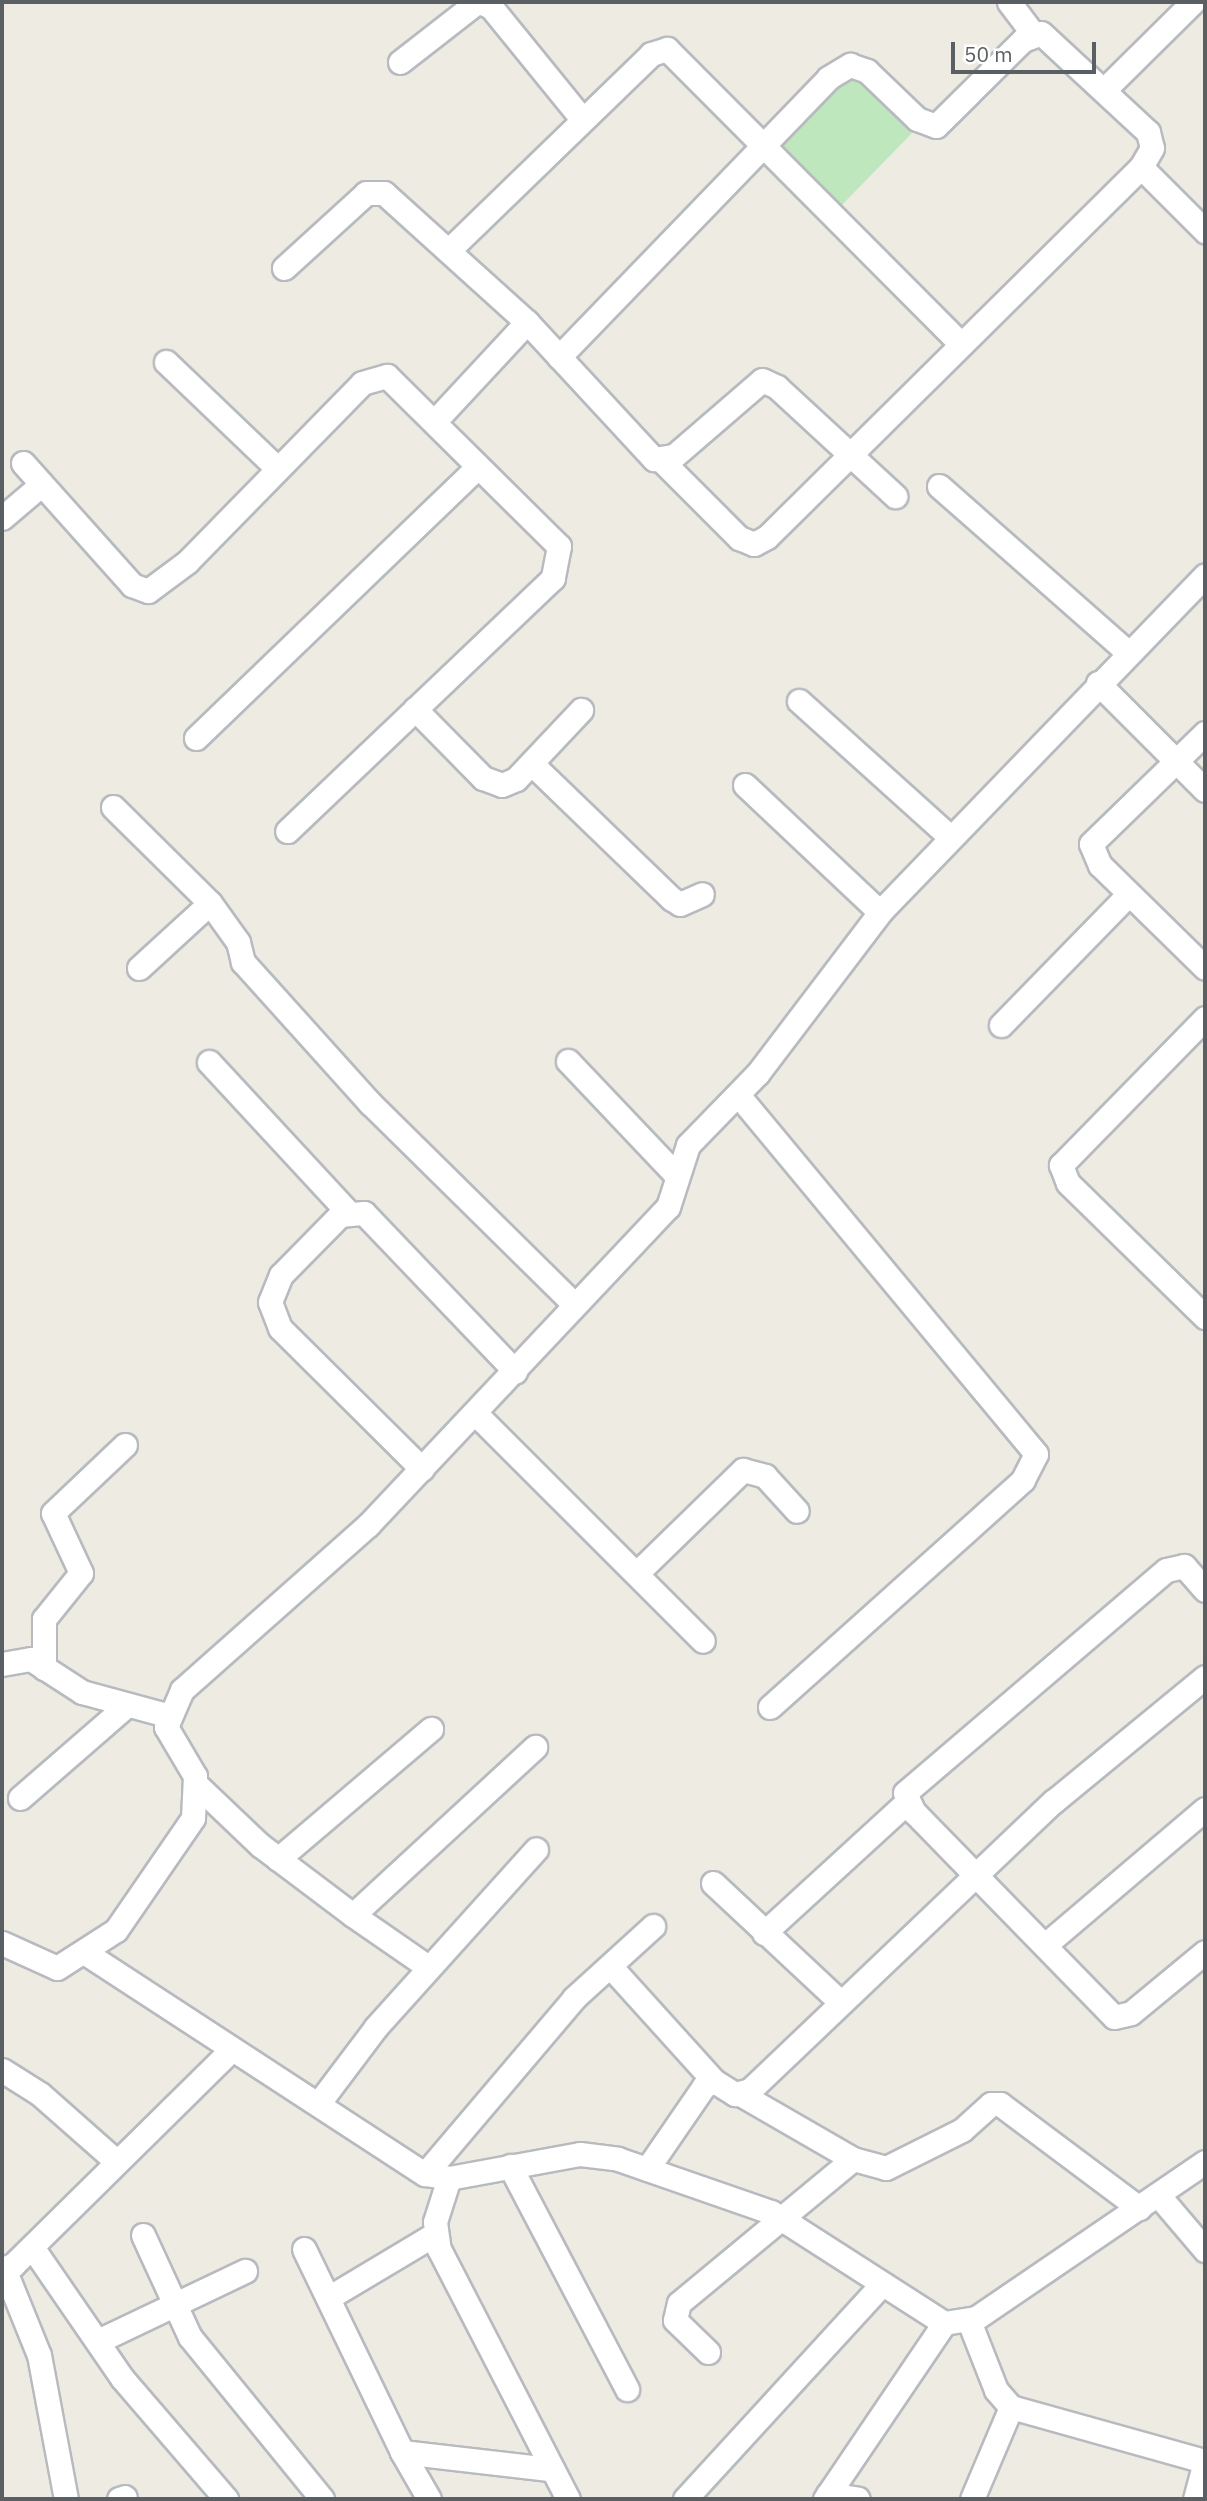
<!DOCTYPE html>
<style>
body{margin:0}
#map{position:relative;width:1207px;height:2501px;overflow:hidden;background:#eeebe2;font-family:"IBM Plex Sans",sans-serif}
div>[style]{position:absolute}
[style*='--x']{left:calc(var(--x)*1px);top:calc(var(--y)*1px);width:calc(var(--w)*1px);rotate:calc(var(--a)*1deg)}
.green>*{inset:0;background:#bfe7bd}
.roads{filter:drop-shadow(2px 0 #b7babf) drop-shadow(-2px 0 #b7babf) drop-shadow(0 2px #b7babf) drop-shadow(0 -2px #b7babf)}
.minor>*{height:23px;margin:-11.5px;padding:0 11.5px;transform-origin:11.5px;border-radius:11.5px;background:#fff}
span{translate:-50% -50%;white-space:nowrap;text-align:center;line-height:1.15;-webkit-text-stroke:6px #fff;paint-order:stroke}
.frame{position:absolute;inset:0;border:4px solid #5a5f63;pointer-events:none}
.scale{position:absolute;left:951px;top:42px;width:145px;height:32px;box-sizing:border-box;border:4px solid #5a5f63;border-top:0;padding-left:9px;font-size:21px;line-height:24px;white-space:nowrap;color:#5a5f63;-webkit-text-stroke:5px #fff;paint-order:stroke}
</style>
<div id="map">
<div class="green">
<i style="clip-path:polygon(856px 69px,915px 130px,841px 206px,779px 145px)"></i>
</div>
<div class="roads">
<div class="minor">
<i style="--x:480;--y:2;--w:12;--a:24"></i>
<i style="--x:491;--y:7;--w:144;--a:50.9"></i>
<i style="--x:1009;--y:2;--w:40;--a:53"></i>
<i style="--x:400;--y:62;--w:98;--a:-37.9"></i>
<i style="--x:1105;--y:89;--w:124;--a:-44.7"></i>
<i style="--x:1141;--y:167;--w:91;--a:45"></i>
<i style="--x:450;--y:249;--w:280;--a:-44.1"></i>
<i style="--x:651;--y:54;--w:17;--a:-17"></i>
<i style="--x:667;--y:49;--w:416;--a:45.1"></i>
<i style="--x:284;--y:268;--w:111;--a:-42.4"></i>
<i style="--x:366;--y:193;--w:18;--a:0"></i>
<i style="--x:384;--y:193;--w:193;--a:42.1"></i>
<i style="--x:527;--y:322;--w:187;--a:47.2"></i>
<i style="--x:654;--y:459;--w:20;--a:-9"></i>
<i style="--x:674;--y:456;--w:116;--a:-40.8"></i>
<i style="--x:762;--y:380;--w:17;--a:25"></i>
<i style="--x:777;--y:387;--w:161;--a:42.7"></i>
<i style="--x:559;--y:357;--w:388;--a:-46"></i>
<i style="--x:828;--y:78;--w:26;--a:-31"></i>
<i style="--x:850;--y:65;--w:18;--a:19"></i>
<i style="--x:867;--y:71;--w:69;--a:43.8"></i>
<i style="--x:917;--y:119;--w:20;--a:20"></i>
<i style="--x:936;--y:126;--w:122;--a:-44.7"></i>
<i style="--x:1023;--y:40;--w:19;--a:-21"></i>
<i style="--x:1041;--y:33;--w:146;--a:42.8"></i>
<i style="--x:1148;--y:132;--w:16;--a:76"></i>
<i style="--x:1152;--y:148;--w:22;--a:120"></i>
<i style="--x:1141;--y:167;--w:526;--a:135.31"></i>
<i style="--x:767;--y:537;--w:15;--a:152"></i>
<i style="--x:754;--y:544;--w:16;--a:-158"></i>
<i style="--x:739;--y:538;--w:107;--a:-135"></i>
<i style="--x:166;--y:362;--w:152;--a:43.7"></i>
<i style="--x:435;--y:421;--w:135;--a:-47.1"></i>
<i style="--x:23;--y:463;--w:164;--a:48.2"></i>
<i style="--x:132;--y:585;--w:17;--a:21"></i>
<i style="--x:148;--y:591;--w:49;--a:-36.6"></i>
<i style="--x:187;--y:562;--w:250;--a:-45.6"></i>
<i style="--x:362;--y:383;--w:26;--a:-16"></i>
<i style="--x:387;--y:376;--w:242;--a:44.7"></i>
<i style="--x:559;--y:546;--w:33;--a:101"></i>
<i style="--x:553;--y:578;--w:367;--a:136.4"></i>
<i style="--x:939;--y:486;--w:251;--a:41.4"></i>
<i style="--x:2;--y:518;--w:52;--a:-40.4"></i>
<i style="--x:1098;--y:683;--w:151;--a:45"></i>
<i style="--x:799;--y:701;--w:203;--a:42"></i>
<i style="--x:415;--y:709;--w:97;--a:45.4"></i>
<i style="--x:483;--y:778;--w:20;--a:20"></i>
<i style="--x:502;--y:785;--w:15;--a:-23"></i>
<i style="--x:516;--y:779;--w:95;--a:-46.7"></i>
<i style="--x:1205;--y:733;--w:159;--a:135.8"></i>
<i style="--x:1091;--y:844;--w:23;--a:67"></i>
<i style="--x:1100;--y:865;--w:147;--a:44.4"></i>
<i style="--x:196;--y:738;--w:390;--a:-43.9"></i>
<i style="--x:532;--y:764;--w:194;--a:44"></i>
<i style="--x:672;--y:899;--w:9;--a:32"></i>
<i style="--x:680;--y:904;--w:24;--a:-24"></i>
<i style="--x:745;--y:785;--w:185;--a:43.3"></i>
<i style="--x:113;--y:807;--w:136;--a:44.7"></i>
<i style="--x:210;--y:903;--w:48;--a:54.3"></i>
<i style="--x:238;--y:942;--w:21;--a:76"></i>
<i style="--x:243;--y:962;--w:190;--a:48"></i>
<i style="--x:370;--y:1103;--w:286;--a:44.6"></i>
<i style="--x:139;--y:968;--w:96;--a:-42.5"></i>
<i style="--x:1205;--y:1018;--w:206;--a:134.4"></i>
<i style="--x:1061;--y:1165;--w:19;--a:69"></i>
<i style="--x:1068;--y:1183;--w:192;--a:44.4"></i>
<i style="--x:1001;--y:1025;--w:183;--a:-45.7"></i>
<i style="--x:568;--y:1061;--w:157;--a:46.5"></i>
<i style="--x:209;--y:1062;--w:203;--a:47.2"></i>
<i style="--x:739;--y:1096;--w:465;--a:50.3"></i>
<i style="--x:1036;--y:1454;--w:29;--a:117"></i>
<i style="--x:1023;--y:1480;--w:340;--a:138.1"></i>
<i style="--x:475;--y:1413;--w:322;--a:45"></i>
<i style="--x:422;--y:1469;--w:200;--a:-135.2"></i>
<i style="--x:280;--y:1328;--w:28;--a:-111"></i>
<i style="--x:270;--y:1302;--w:29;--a:-68"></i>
<i style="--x:281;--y:1275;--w:84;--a:-45.5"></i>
<i style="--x:340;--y:1215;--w:24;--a:-5"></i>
<i style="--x:364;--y:1213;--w:219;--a:46.3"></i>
<i style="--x:637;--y:1573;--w:148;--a:-44.2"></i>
<i style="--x:743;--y:1470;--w:23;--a:15"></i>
<i style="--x:765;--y:1476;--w:47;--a:47.6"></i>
<i style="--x:1205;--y:1590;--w:32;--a:-131"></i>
<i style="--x:1184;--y:1566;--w:18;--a:167"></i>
<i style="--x:1166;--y:1570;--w:343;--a:139.5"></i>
<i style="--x:905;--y:1793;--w:21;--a:65"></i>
<i style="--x:914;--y:1812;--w:286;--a:45.7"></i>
<i style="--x:1114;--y:2017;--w:17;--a:-13"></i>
<i style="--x:1131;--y:2013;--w:96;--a:-39.5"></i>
<i style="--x:2;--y:1664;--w:29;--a:-10"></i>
<i style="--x:31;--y:1659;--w:61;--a:32.9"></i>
<i style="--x:82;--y:1692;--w:87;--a:15.3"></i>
<i style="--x:44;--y:1668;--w:49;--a:-90"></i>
<i style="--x:44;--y:1619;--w:59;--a:-51.2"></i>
<i style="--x:81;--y:1573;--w:66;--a:-115"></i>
<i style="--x:53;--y:1513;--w:99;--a:-43.4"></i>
<i style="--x:198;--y:1786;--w:86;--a:43.6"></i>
<i style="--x:260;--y:1845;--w:116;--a:37"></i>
<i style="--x:353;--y:1915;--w:248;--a:-42.7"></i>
<i style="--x:20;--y:1798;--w:142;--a:-41"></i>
<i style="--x:278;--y:1859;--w:201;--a:-40.4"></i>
<i style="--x:713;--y:1883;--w:173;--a:43.1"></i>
<i style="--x:353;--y:1915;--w:91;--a:34.7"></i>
<i style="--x:764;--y:1933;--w:194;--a:-42.5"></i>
<i style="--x:2;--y:1943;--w:60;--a:24.4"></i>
<i style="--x:57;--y:1968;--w:70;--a:-32.8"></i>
<i style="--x:116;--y:1930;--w:136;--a:-55.5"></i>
<i style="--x:193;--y:1818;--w:42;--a:-87.3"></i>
<i style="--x:195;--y:1776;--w:57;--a:-120.6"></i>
<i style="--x:166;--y:1727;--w:40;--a:-66.6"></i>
<i style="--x:182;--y:1690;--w:249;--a:-41.6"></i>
<i style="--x:368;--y:1525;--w:437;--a:-46.7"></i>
<i style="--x:668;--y:1207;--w:65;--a:-72.1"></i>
<i style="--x:688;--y:1145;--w:100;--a:-45.8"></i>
<i style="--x:758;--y:1073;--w:202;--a:-52.8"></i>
<i style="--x:880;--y:912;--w:468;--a:-46"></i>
<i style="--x:1045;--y:1945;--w:210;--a:-40.4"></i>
<i style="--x:84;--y:1952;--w:407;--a:33.1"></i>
<i style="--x:425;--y:2174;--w:24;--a:9"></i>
<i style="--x:449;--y:2178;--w:133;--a:-10.4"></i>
<i style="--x:580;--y:2154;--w:38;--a:7"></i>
<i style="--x:618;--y:2159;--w:162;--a:19.1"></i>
<i style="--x:771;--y:2212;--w:206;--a:32.7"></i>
<i style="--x:944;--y:2323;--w:32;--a:-9"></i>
<i style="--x:976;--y:2318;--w:277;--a:-34.3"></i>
<i style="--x:610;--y:1966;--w:155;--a:47.9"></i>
<i style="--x:2;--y:2070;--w:45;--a:32.3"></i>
<i style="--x:40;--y:2094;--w:101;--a:41.4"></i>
<i style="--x:742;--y:2095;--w:128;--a:30"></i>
<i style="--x:853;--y:2159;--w:34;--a:15"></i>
<i style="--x:886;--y:2168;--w:85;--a:-26.6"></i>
<i style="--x:962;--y:2130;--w:39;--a:-42"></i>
<i style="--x:991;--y:2104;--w:9;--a:0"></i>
<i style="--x:1000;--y:2104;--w:174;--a:36.8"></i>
<i style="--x:318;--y:2104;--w:96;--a:-53"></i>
<i style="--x:376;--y:2027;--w:239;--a:-48"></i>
<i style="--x:510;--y:2166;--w:252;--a:62.3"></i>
<i style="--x:647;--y:2169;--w:101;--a:-55.5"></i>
<i style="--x:704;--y:2086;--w:11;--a:-27"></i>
<i style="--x:714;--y:2081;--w:25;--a:32"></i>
<i style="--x:735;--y:2094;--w:16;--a:-15"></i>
<i style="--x:750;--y:2090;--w:419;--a:-43.6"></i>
<i style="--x:1054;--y:1801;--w:195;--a:-39.4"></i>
<i style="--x:425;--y:2174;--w:231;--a:-49.7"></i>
<i style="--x:574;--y:1998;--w:107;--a:-42.3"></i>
<i style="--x:449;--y:2178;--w:46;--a:107.7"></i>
<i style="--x:435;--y:2222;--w:27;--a:82"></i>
<i style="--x:439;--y:2249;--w:281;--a:62.7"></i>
<i style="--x:1159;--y:2196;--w:71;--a:49.6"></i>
<i style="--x:143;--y:2235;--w:112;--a:65.3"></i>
<i style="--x:190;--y:2337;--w:209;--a:50.8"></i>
<i style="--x:32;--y:2247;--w:159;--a:55.5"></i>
<i style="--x:122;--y:2378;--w:160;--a:49.3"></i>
<i style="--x:304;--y:2249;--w:225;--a:64.2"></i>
<i style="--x:402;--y:2452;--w:148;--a:6.6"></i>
<i style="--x:2;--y:2269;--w:12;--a:-20"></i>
<i style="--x:13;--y:2265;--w:306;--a:-44.6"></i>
<i style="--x:5;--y:2271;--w:91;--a:68"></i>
<i style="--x:39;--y:2355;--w:147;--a:79.4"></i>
<i style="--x:328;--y:2298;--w:125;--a:-30.9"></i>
<i style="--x:969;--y:2321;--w:74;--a:68.6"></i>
<i style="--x:996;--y:2390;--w:23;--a:49"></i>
<i style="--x:1011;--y:2407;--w:201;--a:15.6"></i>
<i style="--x:98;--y:2341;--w:163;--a:-25.5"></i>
<i style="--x:708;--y:2352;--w:46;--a:-135.9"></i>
<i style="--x:675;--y:2320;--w:17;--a:-77"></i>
<i style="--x:679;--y:2303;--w:226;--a:-39.6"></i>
<i style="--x:402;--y:2452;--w:54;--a:60.1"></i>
<i style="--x:828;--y:2494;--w:30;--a:9"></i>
<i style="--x:119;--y:2499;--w:6;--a:-18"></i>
<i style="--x:685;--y:2499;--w:292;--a:-47.5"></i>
<i style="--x:825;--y:2499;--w:212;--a:-55.9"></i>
<i style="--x:972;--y:2499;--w:100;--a:-67"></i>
<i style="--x:1195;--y:2499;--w:38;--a:-75"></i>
</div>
</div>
<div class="frame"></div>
<div class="scale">50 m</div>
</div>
